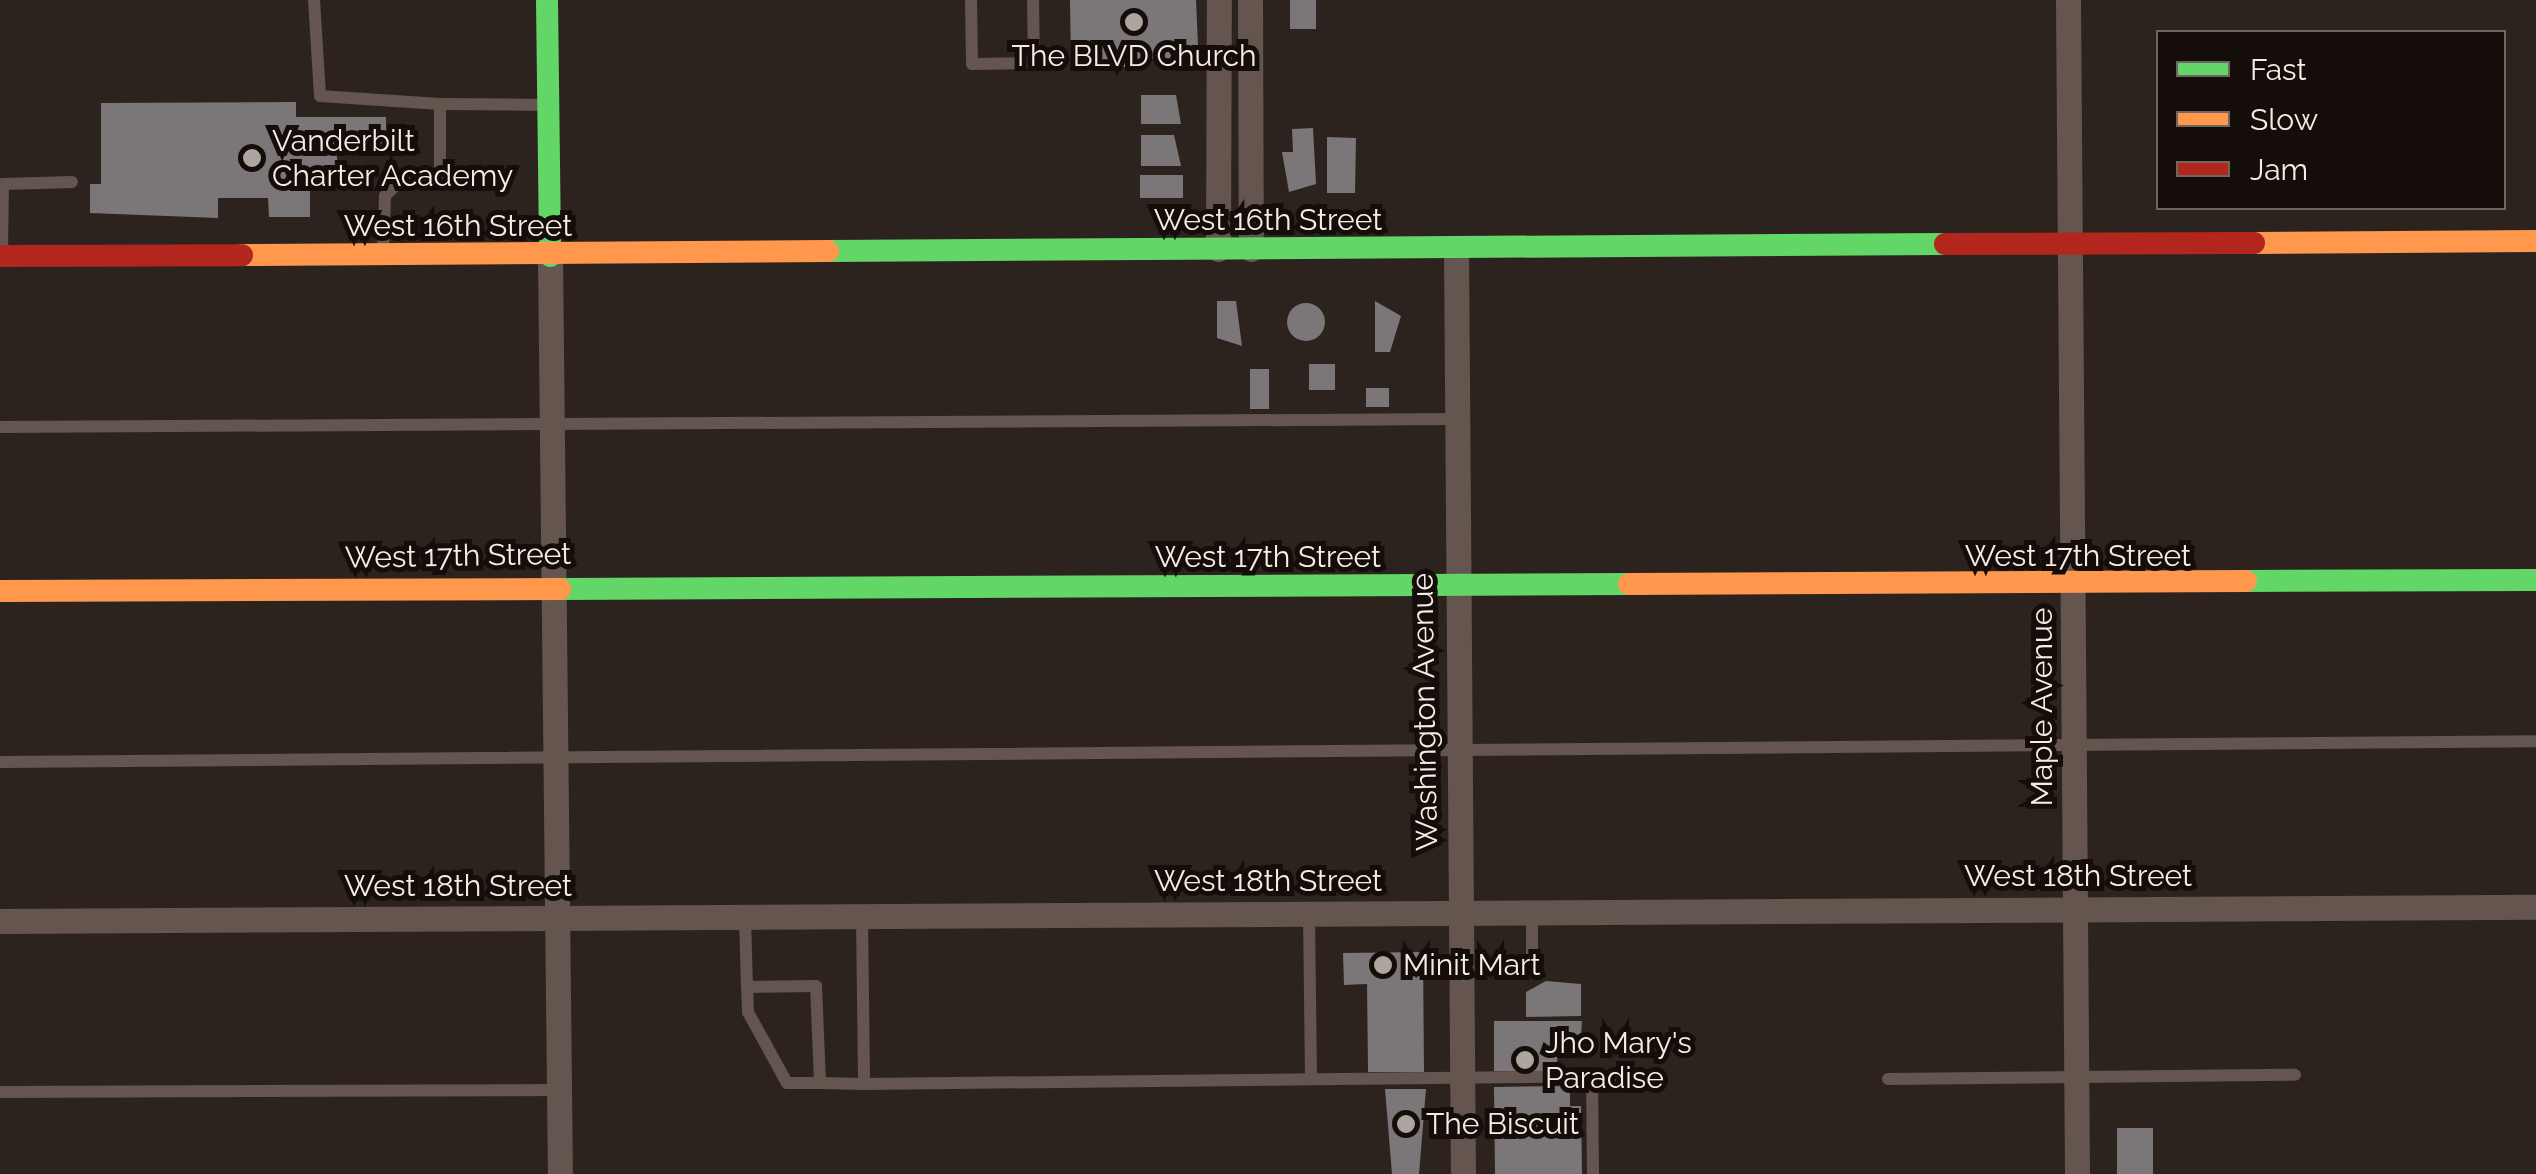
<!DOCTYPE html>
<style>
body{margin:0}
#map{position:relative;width:2536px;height:1174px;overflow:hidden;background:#2c231f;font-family:Raleway,sans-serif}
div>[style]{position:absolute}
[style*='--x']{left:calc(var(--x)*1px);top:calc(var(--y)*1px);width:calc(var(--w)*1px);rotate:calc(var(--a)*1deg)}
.building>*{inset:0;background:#7b7678}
.round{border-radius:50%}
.lane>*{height:12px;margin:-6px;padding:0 6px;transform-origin:6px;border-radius:6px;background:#64554f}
.street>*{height:25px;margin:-12.5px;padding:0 12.5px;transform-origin:12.5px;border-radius:12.5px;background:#64554f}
.fast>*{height:22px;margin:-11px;padding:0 11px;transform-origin:11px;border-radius:11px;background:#63d668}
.slow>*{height:22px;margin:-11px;padding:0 11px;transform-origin:11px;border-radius:11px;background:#ff974d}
.jam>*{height:22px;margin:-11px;padding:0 11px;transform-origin:11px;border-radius:11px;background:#b3261e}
.dots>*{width:28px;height:28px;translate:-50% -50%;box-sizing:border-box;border:5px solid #150d0a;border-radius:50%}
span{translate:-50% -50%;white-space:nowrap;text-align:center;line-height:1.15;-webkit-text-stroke:10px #150d0a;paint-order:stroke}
.poi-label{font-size:30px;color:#f6ebe5}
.left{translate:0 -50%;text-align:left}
.street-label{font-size:30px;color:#f6ebe5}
.legend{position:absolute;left:2156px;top:30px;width:350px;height:180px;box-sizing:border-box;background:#150d0a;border:2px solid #6f6662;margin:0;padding:12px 18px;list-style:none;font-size:30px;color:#f6ebe5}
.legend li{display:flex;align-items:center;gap:20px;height:50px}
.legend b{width:50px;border:2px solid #6f6662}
</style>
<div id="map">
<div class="building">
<i style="clip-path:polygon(1070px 0,1196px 0,1198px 45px,1172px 58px,1125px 59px,1125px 67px,1071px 67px)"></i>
<i style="clip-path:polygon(1290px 0,1316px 0,1316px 29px,1290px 29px)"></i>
<i style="clip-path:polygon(1141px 95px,1176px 95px,1181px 124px,1141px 124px)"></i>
<i style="clip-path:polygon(296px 102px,296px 117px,386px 117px,386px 145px,336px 146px,339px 180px,310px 177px,310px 217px,269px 217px,268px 198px,218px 198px,218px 218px,90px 213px,90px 184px,101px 184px,101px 103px)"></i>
<i style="clip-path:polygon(1313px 128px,1316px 184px,1289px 192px,1282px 152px,1293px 152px,1292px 129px)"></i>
<i style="clip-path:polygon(1141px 135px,1174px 135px,1181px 166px,1141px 166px)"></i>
<i style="clip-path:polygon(1327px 137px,1356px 138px,1355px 193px,1327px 193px)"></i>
<i style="clip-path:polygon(1140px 175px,1183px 175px,1183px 198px,1140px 198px)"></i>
<i style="clip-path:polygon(1217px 301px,1236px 301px,1242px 346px,1217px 338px)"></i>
<i style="clip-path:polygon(1375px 301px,1401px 316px,1390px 352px,1375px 352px)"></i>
<i class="round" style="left:1287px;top:303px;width:38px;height:38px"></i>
<i style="clip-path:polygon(1309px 364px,1335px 364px,1335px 390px,1309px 390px)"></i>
<i style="clip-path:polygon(1250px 369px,1269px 369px,1269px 409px,1250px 409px)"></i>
<i style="clip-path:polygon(1366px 388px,1389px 388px,1389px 407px,1366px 407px)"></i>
<i style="clip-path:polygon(1423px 952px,1424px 1072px,1368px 1072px,1367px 984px,1344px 985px,1343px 953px)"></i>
<i style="clip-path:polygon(1546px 981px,1581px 984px,1581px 1016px,1526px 1017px,1526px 992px)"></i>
<i style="clip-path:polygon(1494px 1021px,1582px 1021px,1581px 1037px,1560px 1037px,1556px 1071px,1494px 1071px)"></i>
<i style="clip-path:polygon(1570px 1086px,1570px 1106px,1581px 1106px,1582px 1174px,1495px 1174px,1494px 1087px)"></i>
<i style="clip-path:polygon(1385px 1089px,1426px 1089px,1419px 1174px,1392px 1174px)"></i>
<i style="clip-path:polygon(2117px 1128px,2153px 1128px,2153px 1174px,2117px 1174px)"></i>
</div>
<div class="lane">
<i style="--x:314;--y:0;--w:96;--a:86.4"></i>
<i style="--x:320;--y:96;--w:120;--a:3.8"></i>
<i style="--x:440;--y:104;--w:70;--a:90"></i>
<i style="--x:440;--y:174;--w:44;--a:166.9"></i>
<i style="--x:397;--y:184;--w:17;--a:135"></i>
<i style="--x:385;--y:196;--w:57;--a:92"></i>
<i style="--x:971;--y:0;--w:64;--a:89.1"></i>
<i style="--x:972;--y:64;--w:62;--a:-0.9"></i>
<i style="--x:1034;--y:63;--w:63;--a:-90.9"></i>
<i style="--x:440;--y:104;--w:106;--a:0.5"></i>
<i style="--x:440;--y:174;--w:46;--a:1.2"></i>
<i style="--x:2;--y:253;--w:69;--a:-89.2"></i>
<i style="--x:3;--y:184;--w:69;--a:-1.7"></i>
<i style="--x:0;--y:427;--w:1456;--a:-0.31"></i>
<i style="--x:0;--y:762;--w:2536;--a:-0.47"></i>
<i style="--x:1532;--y:912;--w:59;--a:90"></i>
<i style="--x:1309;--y:914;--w:165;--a:89.3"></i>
<i style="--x:862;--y:916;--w:168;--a:89.3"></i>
<i style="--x:864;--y:1084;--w:749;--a:-0.61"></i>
<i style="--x:745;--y:917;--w:70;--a:88.4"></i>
<i style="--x:747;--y:987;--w:69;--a:-0.8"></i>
<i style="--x:816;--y:986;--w:97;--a:87.6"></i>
<i style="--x:820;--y:1083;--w:33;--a:180"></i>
<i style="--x:787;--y:1083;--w:81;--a:-118.8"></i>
<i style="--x:748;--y:1012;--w:25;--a:-92"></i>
<i style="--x:1592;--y:1077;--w:97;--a:89.4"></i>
<i style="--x:1888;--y:1079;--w:407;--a:-0.6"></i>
<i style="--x:820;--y:1083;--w:44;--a:1.3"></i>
<i style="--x:0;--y:1092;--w:559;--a:-0.2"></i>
</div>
<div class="street">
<i style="--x:1250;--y:0;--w:249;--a:89.8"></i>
<i style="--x:2068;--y:0;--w:1174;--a:89.56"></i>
<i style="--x:1218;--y:249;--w:249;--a:-89.8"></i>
<i style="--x:1456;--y:249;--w:925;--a:89.57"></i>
<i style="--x:550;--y:256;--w:918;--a:89.38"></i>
<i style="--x:0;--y:921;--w:2536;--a:-0.32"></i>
</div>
<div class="fast">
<i style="--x:547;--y:0;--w:256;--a:89.3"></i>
<i style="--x:828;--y:251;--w:1117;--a:-0.36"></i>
<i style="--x:2246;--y:581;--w:290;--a:-0.2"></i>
<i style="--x:560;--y:589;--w:1069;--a:-0.27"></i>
</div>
<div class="slow">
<i style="--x:2254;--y:243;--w:282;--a:-0.4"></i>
<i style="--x:242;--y:255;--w:586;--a:-0.39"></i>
<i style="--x:1629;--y:584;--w:617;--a:-0.28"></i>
<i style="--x:0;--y:591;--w:560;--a:-0.2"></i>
</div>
<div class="jam">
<i style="--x:1945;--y:244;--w:309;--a:-0.2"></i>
<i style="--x:0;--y:256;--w:242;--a:-0.2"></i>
</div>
<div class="dots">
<i style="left:1134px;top:22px;background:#afa5a0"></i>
<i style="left:252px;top:158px;background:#afa5a0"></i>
<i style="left:1383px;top:965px;background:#afa5a0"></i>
<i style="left:1525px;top:1060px;background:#afa5a0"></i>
<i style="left:1406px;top:1124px;background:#afa5a0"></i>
</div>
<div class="poi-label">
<span style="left:1134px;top:56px">The BLVD Church</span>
<span class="left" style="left:272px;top:158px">Vanderbilt<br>Charter Academy</span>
<span class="left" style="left:1403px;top:965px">Minit Mart</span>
<span class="left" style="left:1545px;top:1060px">Jho Mary's<br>Paradise</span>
<span class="left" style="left:1426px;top:1124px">The Biscuit</span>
</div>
<div class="street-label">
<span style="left:1268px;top:220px">West 16th Street</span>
<span style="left:458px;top:226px">West 16th Street</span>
<span style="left:458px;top:556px;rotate:-1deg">West 17th Street</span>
<span style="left:2078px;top:556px">West 17th Street</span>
<span style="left:1268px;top:557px">West 17th Street</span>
<span style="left:2042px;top:707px;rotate:-90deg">Maple Avenue</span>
<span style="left:1425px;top:712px;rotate:-91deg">Washington Avenue</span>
<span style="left:2078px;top:876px">West 18th Street</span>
<span style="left:1268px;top:881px">West 18th Street</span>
<span style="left:458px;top:886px">West 18th Street</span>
</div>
<ul class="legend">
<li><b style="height:12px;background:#63d668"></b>Fast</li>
<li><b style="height:12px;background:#ff974d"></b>Slow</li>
<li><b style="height:12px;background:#b3261e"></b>Jam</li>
</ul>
</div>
